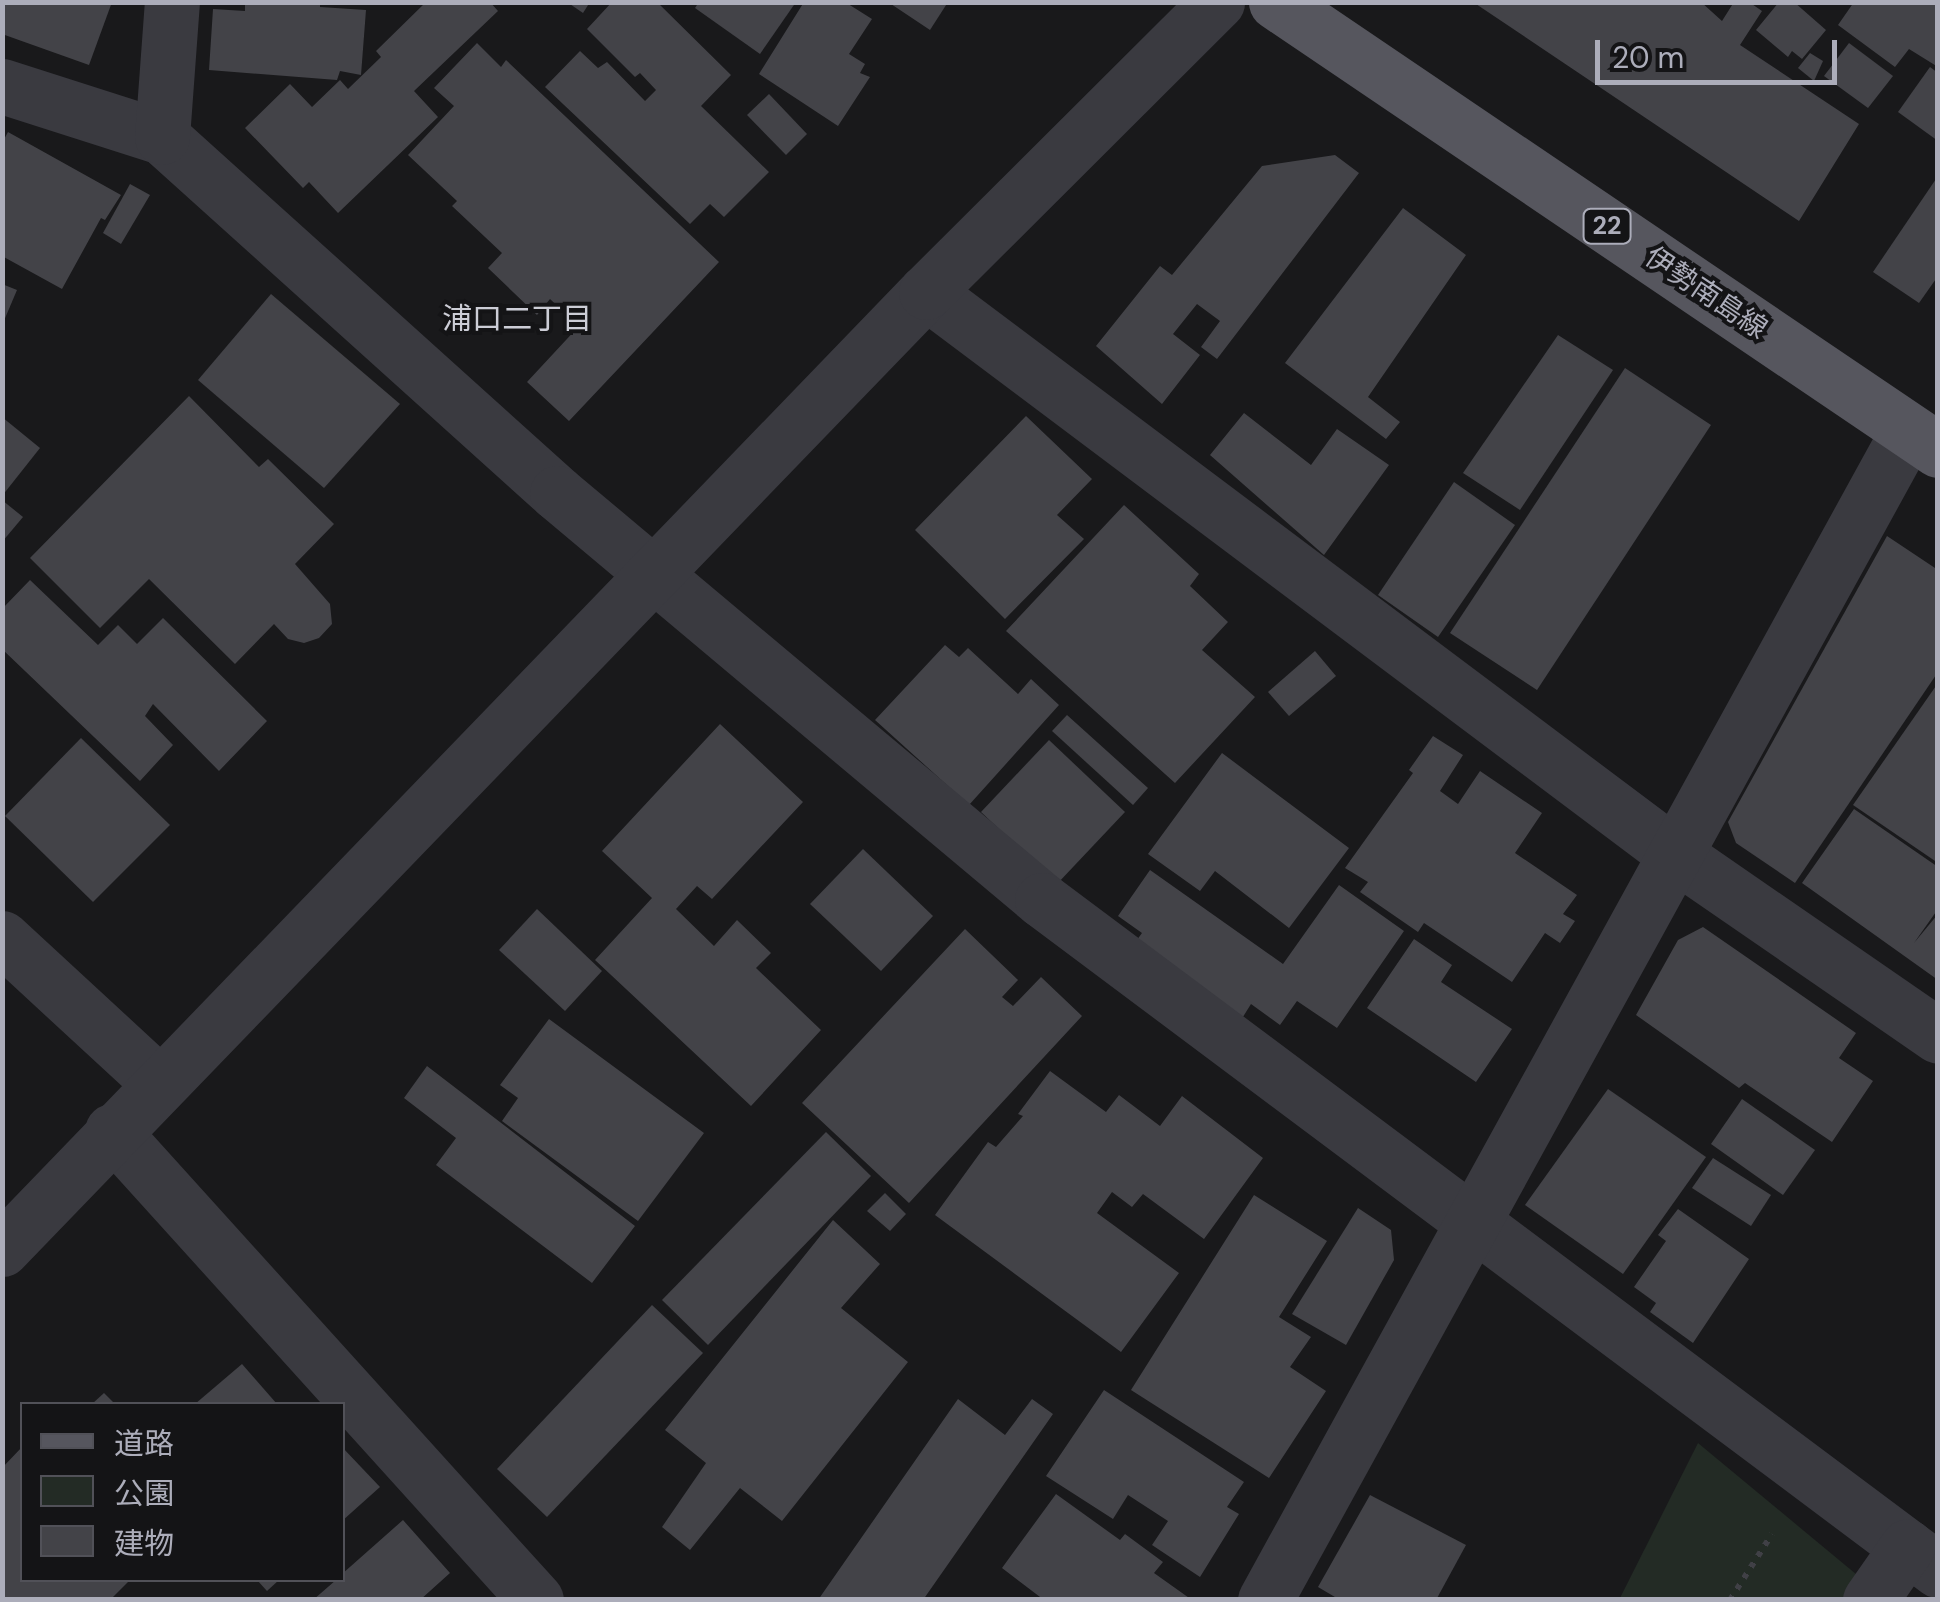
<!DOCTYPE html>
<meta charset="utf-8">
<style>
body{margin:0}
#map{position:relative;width:1940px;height:1602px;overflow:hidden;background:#19191b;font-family:"DM Sans","Noto Sans JP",sans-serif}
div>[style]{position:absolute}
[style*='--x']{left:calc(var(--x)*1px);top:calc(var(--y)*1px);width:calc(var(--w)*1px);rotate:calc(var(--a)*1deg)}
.green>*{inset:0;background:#232b25}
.building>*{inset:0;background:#434348}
.path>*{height:6px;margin-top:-3px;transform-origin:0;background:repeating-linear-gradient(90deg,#404046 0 5px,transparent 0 13px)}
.minor>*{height:55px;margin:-27.5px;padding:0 27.5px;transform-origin:27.5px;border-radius:27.5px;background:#3a3a40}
.major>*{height:55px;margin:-27.5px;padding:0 27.5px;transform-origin:27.5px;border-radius:27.5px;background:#56565e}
span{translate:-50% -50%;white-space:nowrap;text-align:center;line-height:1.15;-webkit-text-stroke:8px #141416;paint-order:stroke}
.shield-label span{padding:2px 8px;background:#141416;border:2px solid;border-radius:8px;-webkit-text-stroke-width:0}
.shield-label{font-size:25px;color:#acadba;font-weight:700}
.street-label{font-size:28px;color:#acadba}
.neighbourhood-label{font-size:30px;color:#cccdd6}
.frame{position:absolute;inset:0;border:5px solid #acadba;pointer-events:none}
.legend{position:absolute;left:20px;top:1402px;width:325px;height:180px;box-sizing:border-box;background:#141416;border:2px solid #515158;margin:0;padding:12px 18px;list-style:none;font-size:30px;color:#acadba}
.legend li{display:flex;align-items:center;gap:20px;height:50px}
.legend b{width:50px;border:2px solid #515158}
.scale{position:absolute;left:1595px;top:40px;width:242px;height:45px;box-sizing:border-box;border:5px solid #acadba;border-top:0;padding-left:12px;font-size:30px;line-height:35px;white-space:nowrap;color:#acadba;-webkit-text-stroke:8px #141416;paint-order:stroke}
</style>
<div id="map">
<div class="green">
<i style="clip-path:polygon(1698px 1443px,1868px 1584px,1858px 1599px,1619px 1600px)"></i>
</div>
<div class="building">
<i style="clip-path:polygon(2px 2px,112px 2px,89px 65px,2px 34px)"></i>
<i style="clip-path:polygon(245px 2px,320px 2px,320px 7px,366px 10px,361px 75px,340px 71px,337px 80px,209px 70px,213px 9px,245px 11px)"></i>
<i style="clip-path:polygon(426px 2px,490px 2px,498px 11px,414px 91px,438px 117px,338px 213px,309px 182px,303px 188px,245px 128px,290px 84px,312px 107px,340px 80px,348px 89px,381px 57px,376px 51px)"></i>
<i style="clip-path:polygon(567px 2px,590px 2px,583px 13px)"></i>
<i style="clip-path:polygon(612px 2px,657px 2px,731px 75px,701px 106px,769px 172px,724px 217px,710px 204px,690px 224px,545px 87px,580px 51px,598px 68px,607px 62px,645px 101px,656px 90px,640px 73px,635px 77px,587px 29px)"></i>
<i style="clip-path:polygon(699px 2px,796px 2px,760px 54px,695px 8px)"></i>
<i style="clip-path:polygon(804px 2px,845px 2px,872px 19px,849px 54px,865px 64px,860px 73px,870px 77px,838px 126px,759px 74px)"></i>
<i style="clip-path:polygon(888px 2px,948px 2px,930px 30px)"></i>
<i style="clip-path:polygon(1473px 2px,1701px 2px,1722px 21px,1734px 2px,1749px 2px,1762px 11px,1740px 45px,1859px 124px,1799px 221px)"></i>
<i style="clip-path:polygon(1779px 2px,1794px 2px,1826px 30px,1802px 59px,1792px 51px,1788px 57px,1756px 30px)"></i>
<i style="clip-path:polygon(1854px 2px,1938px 2px,1938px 67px,1909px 49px,1895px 67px,1838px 25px)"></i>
<i style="clip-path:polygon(477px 43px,501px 67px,506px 60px,719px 262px,569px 421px,527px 382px,579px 326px,550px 299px,537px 315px,488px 268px,502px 253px,452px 206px,457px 201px,408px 155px,454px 106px,434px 88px)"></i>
<i style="clip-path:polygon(1849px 43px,1893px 76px,1868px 108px,1824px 76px)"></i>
<i style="clip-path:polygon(1810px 53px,1823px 61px,1814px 81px,1798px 68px)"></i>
<i style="clip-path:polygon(1930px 67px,1938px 73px,1938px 141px,1898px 112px)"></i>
<i style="clip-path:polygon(769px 94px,807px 134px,786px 155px,747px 115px)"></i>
<i style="clip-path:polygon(8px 132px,121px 195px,105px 220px,101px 218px,62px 289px,2px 256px,2px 143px)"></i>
<i style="clip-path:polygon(1335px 155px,1359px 173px,1217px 359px,1201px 347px,1220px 321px,1197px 304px,1173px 334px,1200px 355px,1162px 404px,1096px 346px,1160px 266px,1172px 275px,1262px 166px)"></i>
<i style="clip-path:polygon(1938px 176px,1938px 276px,1919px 303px,1873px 272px)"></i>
<i style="clip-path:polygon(130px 184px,150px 195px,121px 244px,103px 233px)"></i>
<i style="clip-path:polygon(1403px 208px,1466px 255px,1368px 397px,1400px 422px,1386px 439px,1285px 363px)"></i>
<i style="clip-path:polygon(2px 284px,17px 290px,3px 323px,2px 323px)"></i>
<i style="clip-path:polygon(271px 294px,400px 404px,324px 488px,198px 380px)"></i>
<i style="clip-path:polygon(1558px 335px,1613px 370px,1520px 510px,1463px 473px)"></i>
<i style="clip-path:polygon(1625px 368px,1711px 425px,1537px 690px,1450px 633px)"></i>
<i style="clip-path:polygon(189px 396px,259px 467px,268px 459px,334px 524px,295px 564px,330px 604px,332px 624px,319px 638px,304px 643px,288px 639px,274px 624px,235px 664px,149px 579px,100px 628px,30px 558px)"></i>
<i style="clip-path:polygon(1244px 413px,1311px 465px,1337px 429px,1389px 465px,1324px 555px,1210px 455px)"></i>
<i style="clip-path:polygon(1026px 416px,1092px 479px,1057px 515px,1084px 539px,1005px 619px,915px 530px)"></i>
<i style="clip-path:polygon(2px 417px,40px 448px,2px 496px)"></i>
<i style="clip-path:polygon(1454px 482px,1515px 525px,1438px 637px,1378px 595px)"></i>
<i style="clip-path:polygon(2px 500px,23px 517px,2px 542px)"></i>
<i style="clip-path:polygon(1124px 505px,1199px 574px,1190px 586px,1228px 622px,1202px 650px,1255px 697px,1175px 783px,1006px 631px)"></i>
<i style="clip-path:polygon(1887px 536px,1938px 570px,1938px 672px,1795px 883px,1736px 843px,1728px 822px)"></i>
<i style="clip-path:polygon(30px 580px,98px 645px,118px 625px,137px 644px,163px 618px,267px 721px,219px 771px,153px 704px,145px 716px,173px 745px,140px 781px,2px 649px,2px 609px)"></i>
<i style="clip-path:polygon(945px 645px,959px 657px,968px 648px,1018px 694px,1031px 679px,1059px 705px,969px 805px,875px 720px)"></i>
<i style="clip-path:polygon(1315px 651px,1336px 676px,1289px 716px,1268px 692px)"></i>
<i style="clip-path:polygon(1938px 683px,1938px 863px,1853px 805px)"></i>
<i style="clip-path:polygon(1067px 715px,1148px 788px,1133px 805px,1052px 731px)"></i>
<i style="clip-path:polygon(720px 724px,803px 802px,712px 899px,697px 886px,676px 909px,714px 946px,737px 920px,771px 953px,756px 968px,821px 1030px,751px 1106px,595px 960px,652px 898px,602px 851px)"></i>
<i style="clip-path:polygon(1433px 736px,1463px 755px,1440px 791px,1458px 804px,1480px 771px,1542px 813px,1515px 853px,1577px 895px,1563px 914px,1575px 921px,1560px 943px,1545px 933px,1512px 982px,1424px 923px,1418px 932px,1360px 892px,1368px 882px,1345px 868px,1413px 773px,1409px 770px)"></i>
<i style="clip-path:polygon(81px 738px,170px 825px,93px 902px,5px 816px)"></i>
<i style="clip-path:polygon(1049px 740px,1125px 812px,1057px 884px,981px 812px)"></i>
<i style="clip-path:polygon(1222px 753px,1349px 848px,1289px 928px,1215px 871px,1200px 891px,1148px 854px)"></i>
<i style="clip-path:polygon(1854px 809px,1938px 867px,1938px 909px,1914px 943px,1938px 914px,1938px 980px,1802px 883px)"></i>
<i style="clip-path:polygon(863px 849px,933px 916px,881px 971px,810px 904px)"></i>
<i style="clip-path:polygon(1150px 870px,1283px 964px,1339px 885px,1404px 931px,1337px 1028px,1297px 1001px,1280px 1025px,1251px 1004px,1241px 1020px,1134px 944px,1142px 933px,1118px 916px)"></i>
<i style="clip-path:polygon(537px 909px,602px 971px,565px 1011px,499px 950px)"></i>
<i style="clip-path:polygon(1703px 927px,1856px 1033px,1839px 1058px,1873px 1081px,1832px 1142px,1745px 1083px,1739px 1088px,1636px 1015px,1678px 940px)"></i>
<i style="clip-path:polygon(965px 929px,1018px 980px,1002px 997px,1013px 1006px,1041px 977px,1082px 1016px,909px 1203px,802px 1103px)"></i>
<i style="clip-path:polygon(1414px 939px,1452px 965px,1441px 982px,1512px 1029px,1476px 1082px,1367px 1008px)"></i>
<i style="clip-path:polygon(549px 1019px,704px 1133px,638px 1221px,502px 1121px,518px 1098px,500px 1085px)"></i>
<i style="clip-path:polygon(427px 1066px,635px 1226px,592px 1283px,436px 1165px,456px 1138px,404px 1098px)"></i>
<i style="clip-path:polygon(1050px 1071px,1106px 1112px,1119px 1095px,1160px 1126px,1182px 1096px,1263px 1158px,1204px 1239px,1143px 1194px,1132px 1207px,1112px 1192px,1097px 1213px,1179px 1273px,1121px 1352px,935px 1215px,988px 1142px,996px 1147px,1023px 1116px,1018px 1114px)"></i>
<i style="clip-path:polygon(1608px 1089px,1706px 1157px,1623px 1274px,1525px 1205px)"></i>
<i style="clip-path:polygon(1742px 1099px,1815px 1150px,1783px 1195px,1711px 1144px)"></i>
<i style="clip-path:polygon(826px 1132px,871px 1176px,708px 1345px,662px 1300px)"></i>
<i style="clip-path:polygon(1713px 1158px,1771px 1195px,1751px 1226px,1692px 1188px)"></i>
<i style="clip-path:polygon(885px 1193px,906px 1214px,890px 1231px,867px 1211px)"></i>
<i style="clip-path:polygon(1254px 1195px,1327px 1241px,1279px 1317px,1311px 1337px,1290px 1367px,1326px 1391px,1269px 1478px,1131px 1390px)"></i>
<i style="clip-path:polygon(1358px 1208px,1391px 1230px,1394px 1260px,1346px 1345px,1292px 1314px)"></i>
<i style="clip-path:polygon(1678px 1209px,1749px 1259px,1693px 1343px,1650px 1312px,1656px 1303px,1634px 1287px,1666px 1241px,1658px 1235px)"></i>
<i style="clip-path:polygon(833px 1220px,880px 1264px,841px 1308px,908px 1362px,782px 1521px,740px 1488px,690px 1550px,662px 1527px,706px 1463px,665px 1430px)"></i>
<i style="clip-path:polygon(652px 1305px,703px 1353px,547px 1517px,497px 1469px)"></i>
<i style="clip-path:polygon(242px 1364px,277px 1404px,195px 1404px)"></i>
<i style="clip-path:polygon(1104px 1390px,1244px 1482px,1227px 1507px,1239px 1514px,1200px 1577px,1152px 1545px,1168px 1521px,1128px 1495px,1113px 1519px,1046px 1476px)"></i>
<i style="clip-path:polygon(104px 1393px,115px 1404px,92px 1404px)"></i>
<i style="clip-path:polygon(958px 1399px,1005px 1435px,1032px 1399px,1053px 1414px,923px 1600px,818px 1600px)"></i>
<i style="clip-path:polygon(22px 1447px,22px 1580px,130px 1580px,110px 1600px,2px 1600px,2px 1468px)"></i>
<i style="clip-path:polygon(342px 1447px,380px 1487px,342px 1521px)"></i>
<i style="clip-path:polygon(1056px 1494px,1120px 1540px,1125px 1534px,1163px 1562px,1154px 1573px,1192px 1600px,1044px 1600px,1002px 1568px)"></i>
<i style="clip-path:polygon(1370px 1495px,1466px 1545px,1436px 1600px,1340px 1600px,1318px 1587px)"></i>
<i style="clip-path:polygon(403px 1520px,450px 1573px,420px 1600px,313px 1600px,336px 1580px,342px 1580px,342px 1574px)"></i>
<i style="clip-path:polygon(257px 1580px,279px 1580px,267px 1591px)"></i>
</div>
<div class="path">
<i style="--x:1730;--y:1600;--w:78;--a:-57.5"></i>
</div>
<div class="minor">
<i style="--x:2;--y:86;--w:168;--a:17.7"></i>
<i style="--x:162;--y:137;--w:532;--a:42.03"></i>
<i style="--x:557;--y:493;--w:633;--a:40"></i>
<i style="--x:1042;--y:900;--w:1119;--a:36.79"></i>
<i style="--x:162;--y:137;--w:135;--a:-85.8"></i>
<i style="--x:926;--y:292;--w:938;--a:36.89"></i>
<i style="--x:1676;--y:855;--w:318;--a:34.6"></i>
<i style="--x:2;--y:938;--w:214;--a:42.7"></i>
<i style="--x:112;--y:1131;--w:632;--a:47.88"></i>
<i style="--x:2;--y:1249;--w:1330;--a:-46.01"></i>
<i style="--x:926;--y:292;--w:411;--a:-44.9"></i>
<i style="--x:1265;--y:1600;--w:1334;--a:-61.19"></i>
<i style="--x:1870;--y:1600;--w:65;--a:-55.1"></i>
</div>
<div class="major">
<i style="--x:1276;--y:2;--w:799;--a:34.09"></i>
</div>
<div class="shield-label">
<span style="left:1607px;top:226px">22</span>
</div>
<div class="street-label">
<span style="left:1706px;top:293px;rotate:34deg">伊勢南島線</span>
</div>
<div class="neighbourhood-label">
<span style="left:517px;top:319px">浦口二丁目</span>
</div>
<div class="frame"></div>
<ul class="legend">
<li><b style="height:12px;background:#56565e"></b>道路</li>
<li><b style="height:28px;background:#232b25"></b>公園</li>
<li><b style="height:28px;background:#434348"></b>建物</li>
</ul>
<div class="scale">20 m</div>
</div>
